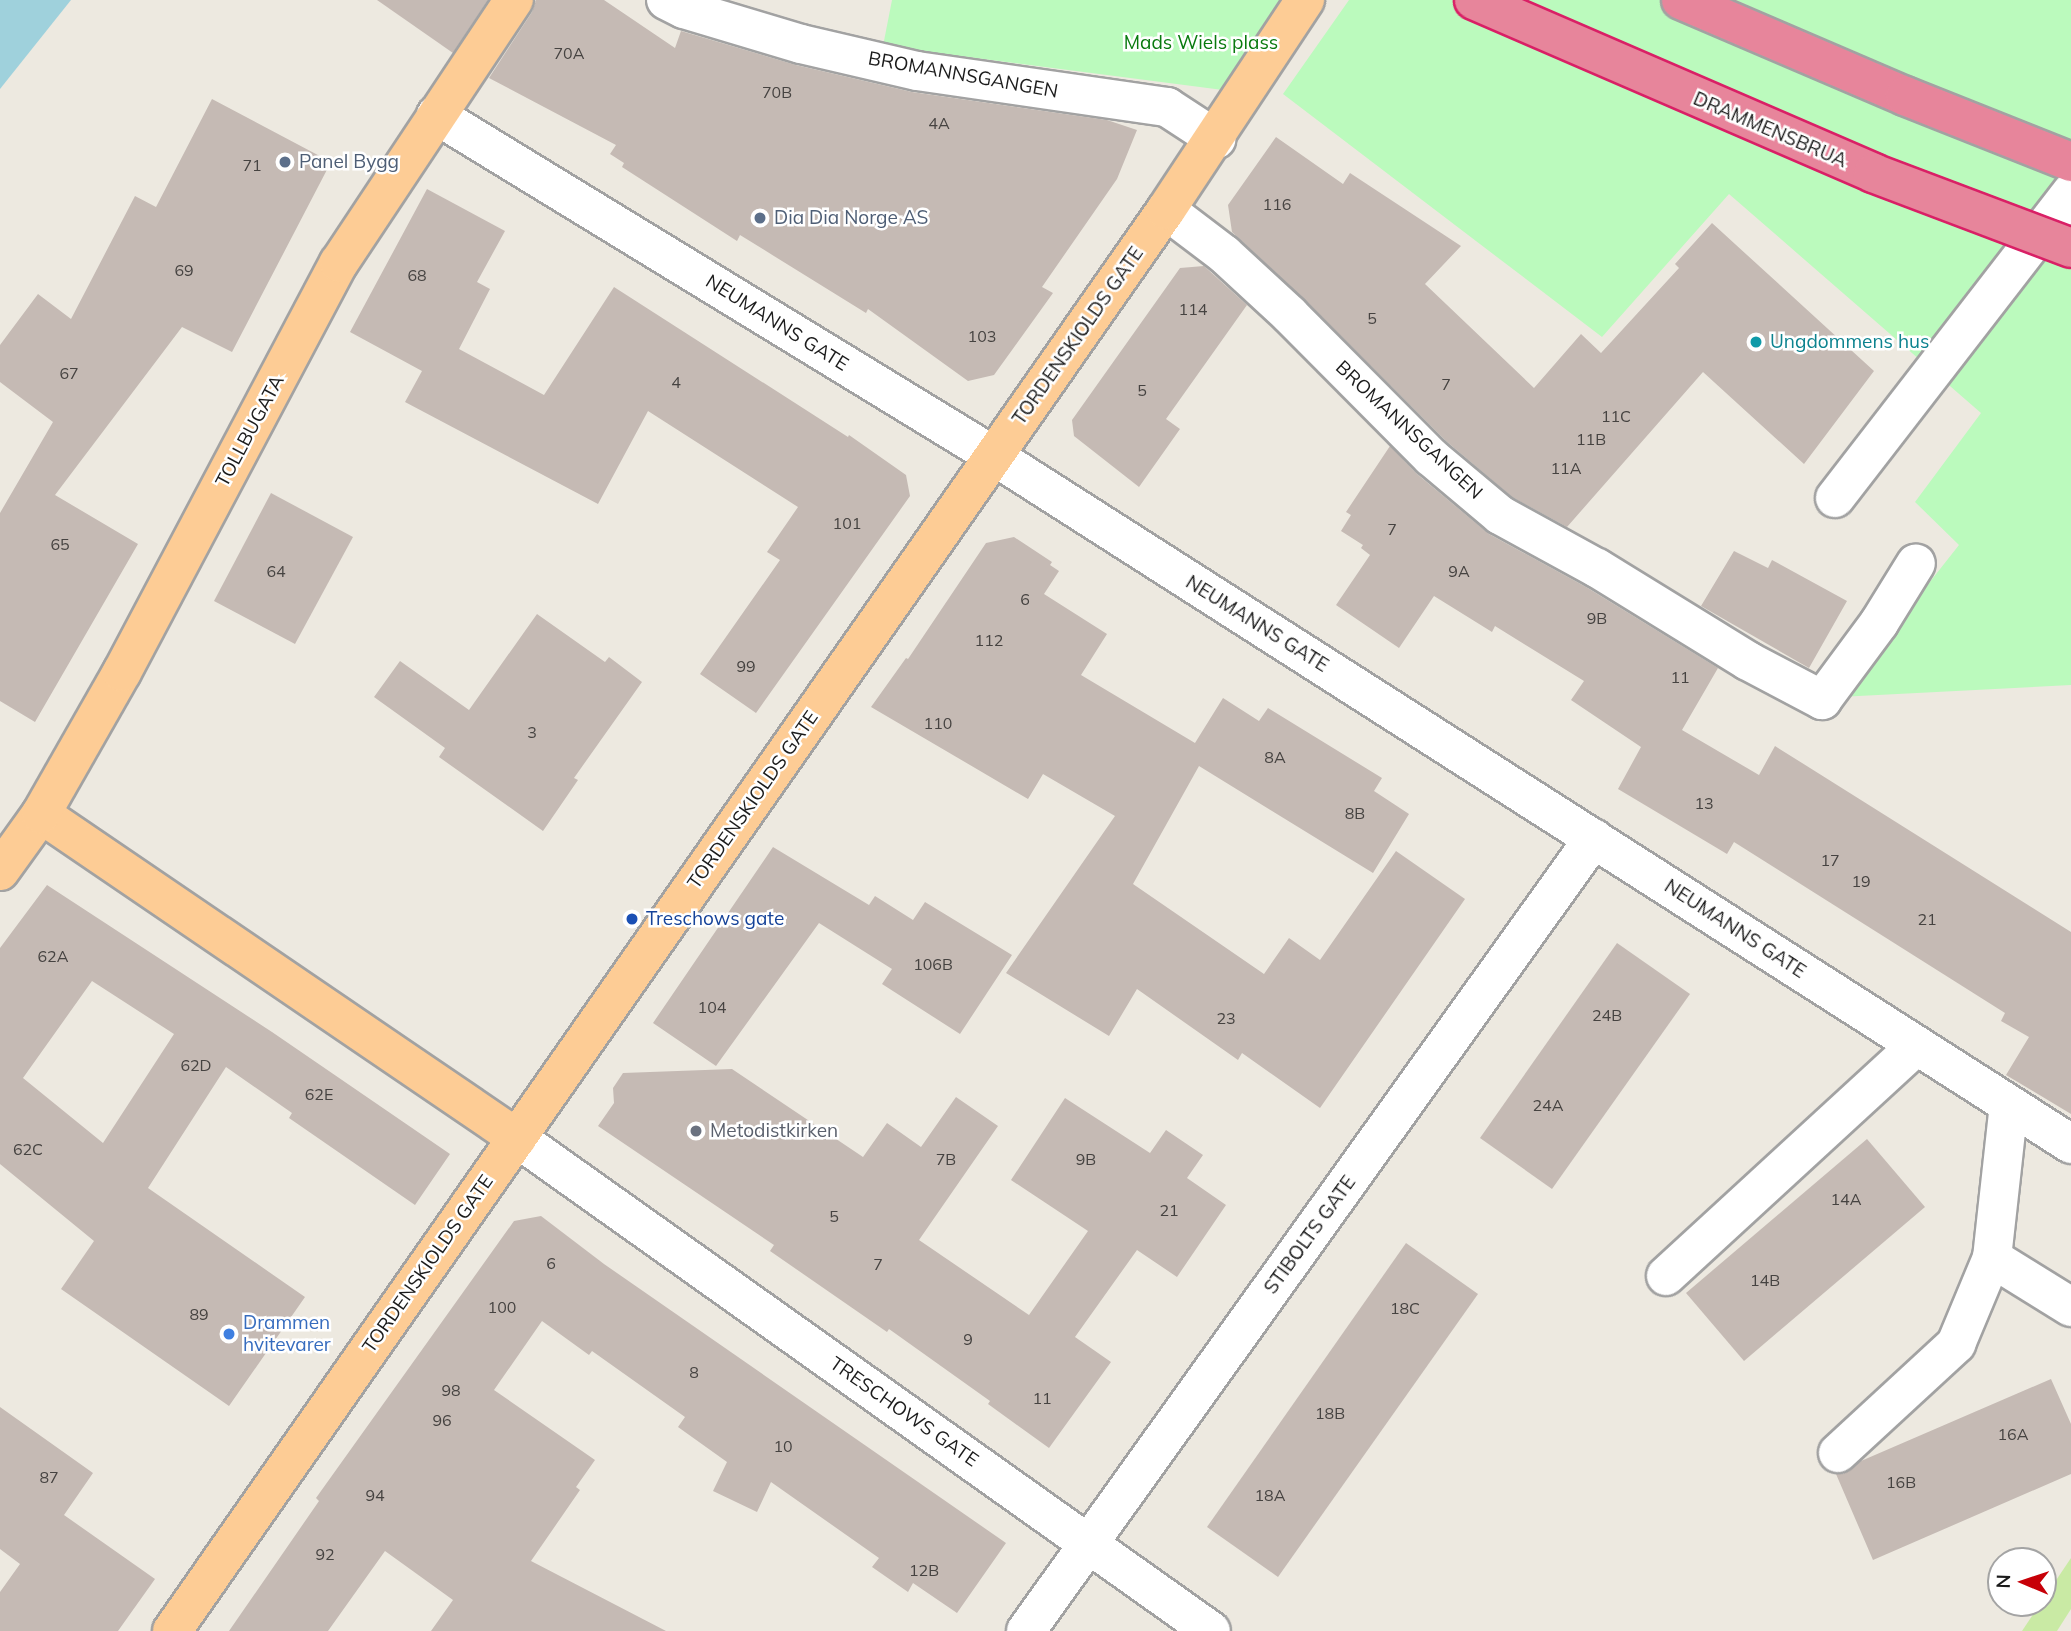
<!DOCTYPE html>
<style>
body{margin:0}
#map{position:relative;width:2071px;height:1631px;overflow:hidden;background:#ede9e0;font-family:Mulish,sans-serif}
div>[style]{position:absolute}
[style*='--x']{left:calc(var(--x)*1px);top:calc(var(--y)*1px);width:calc(var(--w)*1px);rotate:calc(var(--a)*1deg)}
.grass>*{inset:0;background:#c9eaa4}
.park>*{inset:0;background:#bbfabd}
.water>*{inset:0;background:#9fd1dc}
.building>*{inset:0;background:#c5bab4}
.roads{filter:drop-shadow(2px 0 #a2a2a2) drop-shadow(-2px 0 #a2a2a2) drop-shadow(0 2px #a2a2a2) drop-shadow(0 -2px #a2a2a2)}
.minor>*{height:38px;margin:-19px;padding:0 19px;transform-origin:19px;border-radius:19px;background:#fff}
.major>*{height:38px;margin:-19px;padding:0 19px;transform-origin:19px;border-radius:19px;background:#fdcc95}
.highway>*{height:38px;margin:-19px;padding:0 19px;transform-origin:19px;border-radius:19px;background:#e7859b}
.bridges{filter:drop-shadow(2px 0 #d92066) drop-shadow(-2px 0 #d92066) drop-shadow(0 2px #d92066) drop-shadow(0 -2px #d92066)}
.highway-bridge>*{height:38px;margin:-19px;padding:0 19px;transform-origin:19px;border-radius:19px;background:#e7859b}
.dots>*{width:19px;height:19px;translate:-50% -50%;box-sizing:border-box;border:4px solid #fff;border-radius:50%}
span{translate:-50% -50%;white-space:nowrap;text-align:center;line-height:1.15;-webkit-text-stroke:5px #fff;paint-order:stroke}
.number-label{font-size:16px;color:#464341}
.number-label span{-webkit-text-stroke-width:0}
.park-label{font-size:19px;color:#097a0e}
.street-label{font-size:19px;color:#1b1b1b}
.service-label{font-size:19px;color:#4e5e75}
.left{translate:0 -50%;text-align:left}
.culture-label{font-size:19px;color:#0d838f}
.transit-label{font-size:19px;color:#164399}
.worship-label{font-size:19px;color:#5b616d}
.shop-label{font-size:19px;color:#366cbe}
.north{position:absolute;left:1987px;top:1547px;width:70px;height:70px;box-sizing:border-box;background:#fff;border:2px solid #a4a4a4;border-radius:50%;rotate:272deg;font-size:19px;font-weight:700;line-height:28px;text-align:center;color:#1b1b1b}
.north::after{content:'';display:block;margin:auto;width:24px;height:32px;background:#c70008;clip-path:polygon(50% 0,100% 100%,50% 72%,0 100%)}
</style>
<div id="map">
<div class="grass">
<i style="clip-path:polygon(2071px 1558px,2071px 1609px,2057px 1631px,2022px 1631px)"></i>
</div>
<div class="park">
<i style="clip-path:polygon(892px 0,1281px 0,1223px 90px,883px 46px)"></i>
<i style="clip-path:polygon(1349px 0,2071px 0,2071px 685px,1839px 697px,1959px 545px,1915px 502px,1981px 413px,1729px 194px,1602px 337px,1283px 94px)"></i>
</div>
<div class="water">
<i style="clip-path:polygon(0 0,71px 0,0 89px)"></i>
</div>
<div class="building">
<i style="clip-path:polygon(377px 0,488px 0,453px 53px)"></i>
<i style="clip-path:polygon(536px 0,604px 0,675px 48px,681px 31px,796px 65px,912px 92px,1107px 120px,1137px 130px,1117px 179px,1042px 287px,1053px 293px,994px 375px,968px 381px,868px 309px,866px 313px,740px 235px,737px 241px,622px 167px,624px 163px,610px 154px,616px 145px,489px 78px,532px 12px)"></i>
<i style="clip-path:polygon(212px 99px,331px 162px,232px 352px,182px 327px,55px 495px,138px 544px,35px 722px,0 701px,0 513px,53px 422px,0 382px,0 345px,38px 294px,71px 319px,135px 196px,156px 207px)"></i>
<i style="clip-path:polygon(1276px 137px,1343px 184px,1350px 173px,1461px 246px,1425px 284px,1534px 388px,1581px 334px,1601px 353px,1679px 268px,1675px 264px,1712px 223px,1874px 371px,1804px 464px,1703px 372px,1567px 527px,1512px 497px,1446px 441px,1305px 300px,1232px 232px,1228px 205px)"></i>
<i style="clip-path:polygon(427px 189px,505px 231px,477px 282px,490px 289px,459px 349px,544px 395px,614px 287px,848px 437px,849px 435px,906px 475px,910px 496px,756px 713px,700px 674px,780px 560px,767px 552px,798px 507px,648px 411px,598px 504px,405px 402px,422px 371px,350px 332px)"></i>
<i style="clip-path:polygon(1204px 266px,1247px 305px,1166px 419px,1180px 429px,1139px 487px,1074px 436px,1072px 420px,1180px 268px)"></i>
<i style="clip-path:polygon(1390px 446px,1417px 474px,1489px 534px,1586px 587px,1718px 668px,1682px 730px,1759px 775px,1775px 746px,2071px 932px,2071px 1114px,2006px 1075px,2029px 1037px,2001px 1021px,2005px 1013px,1734px 842px,1727px 854px,1618px 789px,1641px 747px,1571px 700px,1584px 681px,1495px 626px,1492px 632px,1434px 596px,1399px 648px,1336px 605px,1370px 555px,1361px 548px,1363px 545px,1341px 531px,1351px 515px,1346px 512px)"></i>
<i style="clip-path:polygon(271px 493px,353px 537px,295px 644px,214px 601px)"></i>
<i style="clip-path:polygon(1014px 537px,1052px 562px,1050px 565px,1059px 571px,1044px 594px,1107px 634px,1081px 675px,1195px 743px,1223px 698px,1259px 721px,1268px 708px,1382px 778px,1374px 791px,1409px 814px,1373px 873px,1199px 766px,1133px 884px,1264px 974px,1289px 938px,1320px 960px,1396px 851px,1465px 899px,1320px 1108px,1242px 1053px,1238px 1060px,1137px 989px,1109px 1036px,1006px 973px,1115px 816px,1043px 774px,1028px 799px,871px 707px,906px 658px,908px 659px,986px 543px)"></i>
<i style="clip-path:polygon(1734px 551px,1768px 568px,1772px 560px,1847px 601px,1809px 668px,1701px 606px)"></i>
<i style="clip-path:polygon(537px 614px,605px 662px,609px 657px,642px 682px,574px 778px,578px 780px,543px 831px,439px 757px,445px 748px,374px 697px,400px 661px,469px 710px)"></i>
<i style="clip-path:polygon(773px 847px,869px 905px,875px 896px,913px 920px,925px 902px,1012px 955px,960px 1034px,882px 984px,892px 969px,819px 923px,716px 1066px,653px 1023px)"></i>
<i style="clip-path:polygon(evenodd,47px 885px,272px 1032px,450px 1154px,415px 1205px,289px 1118px,292px 1113px,226px 1067px,148px 1188px,305px 1297px,229px 1406px,61px 1289px,94px 1241px,0 1164px,0 948px,47px 885px,92px 981px,174px 1034px,103px 1143px,23px 1078px,92px 981px)"></i>
<i style="clip-path:polygon(1617px 943px,1690px 994px,1552px 1189px,1480px 1138px)"></i>
<i style="clip-path:polygon(732px 1069px,863px 1157px,887px 1123px,921px 1147px,956px 1097px,998px 1126px,919px 1240px,1029px 1315px,1088px 1231px,1011px 1180px,1065px 1098px,1150px 1153px,1166px 1130px,1203px 1155px,1187px 1178px,1226px 1205px,1177px 1277px,1137px 1250px,1075px 1337px,1111px 1362px,1049px 1448px,988px 1404px,990px 1401px,889px 1329px,887px 1332px,770px 1251px,774px 1245px,598px 1126px,614px 1103px,613px 1088px,623px 1073px)"></i>
<i style="clip-path:polygon(1867px 1139px,1925px 1207px,1744px 1361px,1686px 1293px)"></i>
<i style="clip-path:polygon(541px 1216px,604px 1264px,1006px 1543px,957px 1613px,913px 1583px,908px 1592px,872px 1567px,879px 1558px,771px 1482px,757px 1512px,713px 1491px,727px 1462px,678px 1427px,685px 1417px,592px 1351px,589px 1355px,542px 1321px,494px 1390px,595px 1460px,576px 1487px,580px 1490px,531px 1561px,666px 1631px,431px 1631px,453px 1600px,385px 1551px,328px 1631px,229px 1631px,319px 1501px,316px 1498px,514px 1221px)"></i>
<i style="clip-path:polygon(1406px 1243px,1478px 1294px,1278px 1577px,1207px 1527px)"></i>
<i style="clip-path:polygon(2051px 1379px,2071px 1424px,2071px 1474px,1873px 1560px,1836px 1474px,1843px 1474px,1861px 1461px)"></i>
<i style="clip-path:polygon(0 1407px,93px 1473px,64px 1515px,155px 1579px,118px 1631px,0 1631px,0 1592px,20px 1564px,0 1549px)"></i>
</div>
<div class="roads">
<div class="minor">
<i style="--x:666;--y:0;--w:20;--a:27"></i>
<i style="--x:684;--y:9;--w:122;--a:16.7"></i>
<i style="--x:801;--y:44;--w:119;--a:13.1"></i>
<i style="--x:917;--y:71;--w:253;--a:8.2"></i>
<i style="--x:1167;--y:107;--w:59;--a:33.1"></i>
<i style="--x:436;--y:115;--w:654;--a:31.43"></i>
<i style="--x:994;--y:456;--w:1278;--a:32.57"></i>
<i style="--x:1166;--y:210;--w:73;--a:37.2"></i>
<i style="--x:1224;--y:254;--w:90;--a:42.7"></i>
<i style="--x:1290;--y:315;--w:200;--a:45.2"></i>
<i style="--x:1431;--y:457;--w:90;--a:40"></i>
<i style="--x:1500;--y:515;--w:111;--a:28.7"></i>
<i style="--x:1597;--y:568;--w:177;--a:31.6"></i>
<i style="--x:1748;--y:661;--w:84;--a:27.8"></i>
<i style="--x:1822;--y:700;--w:96;--a:-53.5"></i>
<i style="--x:1879;--y:623;--w:70;--a:-58.3"></i>
<i style="--x:1835;--y:498;--w:386;--a:-52.3"></i>
<i style="--x:517;--y:1138;--w:851;--a:35.39"></i>
<i style="--x:1992;--y:1258;--w:93;--a:31.8"></i>
<i style="--x:1666;--y:1276;--w:340;--a:-42.6"></i>
<i style="--x:1838;--y:1453;--w:161;--a:-42.7"></i>
<i style="--x:1956;--y:1344;--w:93;--a:-67.3"></i>
<i style="--x:1992;--y:1258;--w:154;--a:-83.7"></i>
<i style="--x:1026;--y:1631;--w:975;--a:-54.39"></i>
</div>
<div class="major">
<i style="--x:41;--y:814;--w:576;--a:34.24"></i>
<i style="--x:0;--y:871;--w:70;--a:-54.3"></i>
<i style="--x:41;--y:814;--w:163;--a:-60.3"></i>
<i style="--x:122;--y:672;--w:463;--a:-62.1"></i>
<i style="--x:339;--y:263;--w:316;--a:-56.4"></i>
<i style="--x:172;--y:1631;--w:1734;--a:-55.03"></i>
<i style="--x:1166;--y:210;--w:252;--a:-56.5"></i>
</div>
<div class="highway">
<i style="--x:1681;--y:0;--w:244;--a:23.2"></i>
<i style="--x:1905;--y:96;--w:179;--a:21.7"></i>
</div>
</div>
<div class="bridges">
<div class="highway-bridge">
<i style="--x:1474;--y:0;--w:435;--a:23.4"></i>
<i style="--x:1873;--y:173;--w:212;--a:20.7"></i>
</div>
</div>
<div class="dots">
<i style="left:285px;top:162px;background:#5c6f8a"></i>
<i style="left:760px;top:218px;background:#5c6f8a"></i>
<i style="left:1756px;top:342px;background:#0f9aa8"></i>
<i style="left:632px;top:919px;background:#1a4fb4"></i>
<i style="left:696px;top:1131px;background:#6b7280"></i>
<i style="left:229px;top:1334px;background:#3f7fe0"></i>
</div>
<div class="number-label">
<span style="left:569px;top:53px">70A</span>
<span style="left:777px;top:92px">70B</span>
<span style="left:939px;top:123px">4A</span>
<span style="left:252px;top:165px">71</span>
<span style="left:1277px;top:204px">116</span>
<span style="left:184px;top:270px">69</span>
<span style="left:417px;top:275px">68</span>
<span style="left:1193px;top:309px">114</span>
<span style="left:1372px;top:318px">5</span>
<span style="left:982px;top:336px">103</span>
<span style="left:69px;top:373px">67</span>
<span style="left:676px;top:382px">4</span>
<span style="left:1446px;top:384px">7</span>
<span style="left:1142px;top:390px">5</span>
<span style="left:1616px;top:416px">11C</span>
<span style="left:1591px;top:439px">11B</span>
<span style="left:1566px;top:468px">11A</span>
<span style="left:847px;top:523px">101</span>
<span style="left:1392px;top:529px">7</span>
<span style="left:60px;top:544px">65</span>
<span style="left:276px;top:571px">64</span>
<span style="left:1459px;top:571px">9A</span>
<span style="left:1025px;top:599px">6</span>
<span style="left:1597px;top:618px">9B</span>
<span style="left:989px;top:640px">112</span>
<span style="left:746px;top:666px">99</span>
<span style="left:1680px;top:677px">11</span>
<span style="left:938px;top:723px">110</span>
<span style="left:532px;top:732px">3</span>
<span style="left:1275px;top:757px">8A</span>
<span style="left:1704px;top:803px">13</span>
<span style="left:1355px;top:813px">8B</span>
<span style="left:1830px;top:860px">17</span>
<span style="left:1861px;top:881px">19</span>
<span style="left:1927px;top:919px">21</span>
<span style="left:53px;top:956px">62A</span>
<span style="left:933px;top:964px">106B</span>
<span style="left:712px;top:1007px">104</span>
<span style="left:1607px;top:1015px">24B</span>
<span style="left:1226px;top:1018px">23</span>
<span style="left:196px;top:1065px">62D</span>
<span style="left:319px;top:1094px">62E</span>
<span style="left:1548px;top:1105px">24A</span>
<span style="left:28px;top:1149px">62C</span>
<span style="left:946px;top:1159px">7B</span>
<span style="left:1086px;top:1159px">9B</span>
<span style="left:1846px;top:1199px">14A</span>
<span style="left:1169px;top:1210px">21</span>
<span style="left:834px;top:1216px">5</span>
<span style="left:551px;top:1263px">6</span>
<span style="left:878px;top:1264px">7</span>
<span style="left:1765px;top:1280px">14B</span>
<span style="left:502px;top:1307px">100</span>
<span style="left:1405px;top:1308px">18C</span>
<span style="left:199px;top:1314px">89</span>
<span style="left:968px;top:1339px">9</span>
<span style="left:694px;top:1372px">8</span>
<span style="left:451px;top:1390px">98</span>
<span style="left:1042px;top:1398px">11</span>
<span style="left:1330px;top:1413px">18B</span>
<span style="left:442px;top:1420px">96</span>
<span style="left:2013px;top:1434px">16A</span>
<span style="left:783px;top:1446px">10</span>
<span style="left:49px;top:1477px">87</span>
<span style="left:1901px;top:1482px">16B</span>
<span style="left:375px;top:1495px">94</span>
<span style="left:1270px;top:1495px">18A</span>
<span style="left:325px;top:1554px">92</span>
<span style="left:924px;top:1570px">12B</span>
</div>
<div class="park-label">
<span style="left:1201px;top:43px">Mads Wiels plass</span>
</div>
<div class="street-label">
<span style="left:963px;top:75px;rotate:10deg">BROMANNSGANGEN</span>
<span style="left:1770px;top:130px;rotate:23deg">DRAMMENSBRUA</span>
<span style="left:777px;top:323px;rotate:32deg">NEUMANNS GATE</span>
<span style="left:1078px;top:336px;rotate:-55deg">TORDENSKIOLDS GATE</span>
<span style="left:1409px;top:430px;rotate:43deg">BROMANNSGANGEN</span>
<span style="left:250px;top:431px;rotate:-62deg">TOLLBUGATA</span>
<span style="left:1257px;top:624px;rotate:32deg">NEUMANNS GATE</span>
<span style="left:753px;top:800px;rotate:-55deg">TORDENSKIOLDS GATE</span>
<span style="left:1735px;top:929px;rotate:33deg">NEUMANNS GATE</span>
<span style="left:1310px;top:1235px;rotate:-54deg">STIBOLTS GATE</span>
<span style="left:428px;top:1264px;rotate:-55deg">TORDENSKIOLDS GATE</span>
<span style="left:904px;top:1412px;rotate:35deg">TRESCHOWS GATE</span>
</div>
<div class="service-label">
<span class="left" style="left:299px;top:162px">Panel Bygg</span>
<span class="left" style="left:774px;top:218px">Dia Dia Norge AS</span>
</div>
<div class="culture-label">
<span class="left" style="left:1770px;top:342px">Ungdommens hus</span>
</div>
<div class="transit-label">
<span class="left" style="left:646px;top:919px">Treschows gate</span>
</div>
<div class="worship-label">
<span class="left" style="left:710px;top:1131px">Metodistkirken</span>
</div>
<div class="shop-label">
<span class="left" style="left:243px;top:1334px">Drammen<br>hvitevarer</span>
</div>
<div class="north">N</div>
</div>
